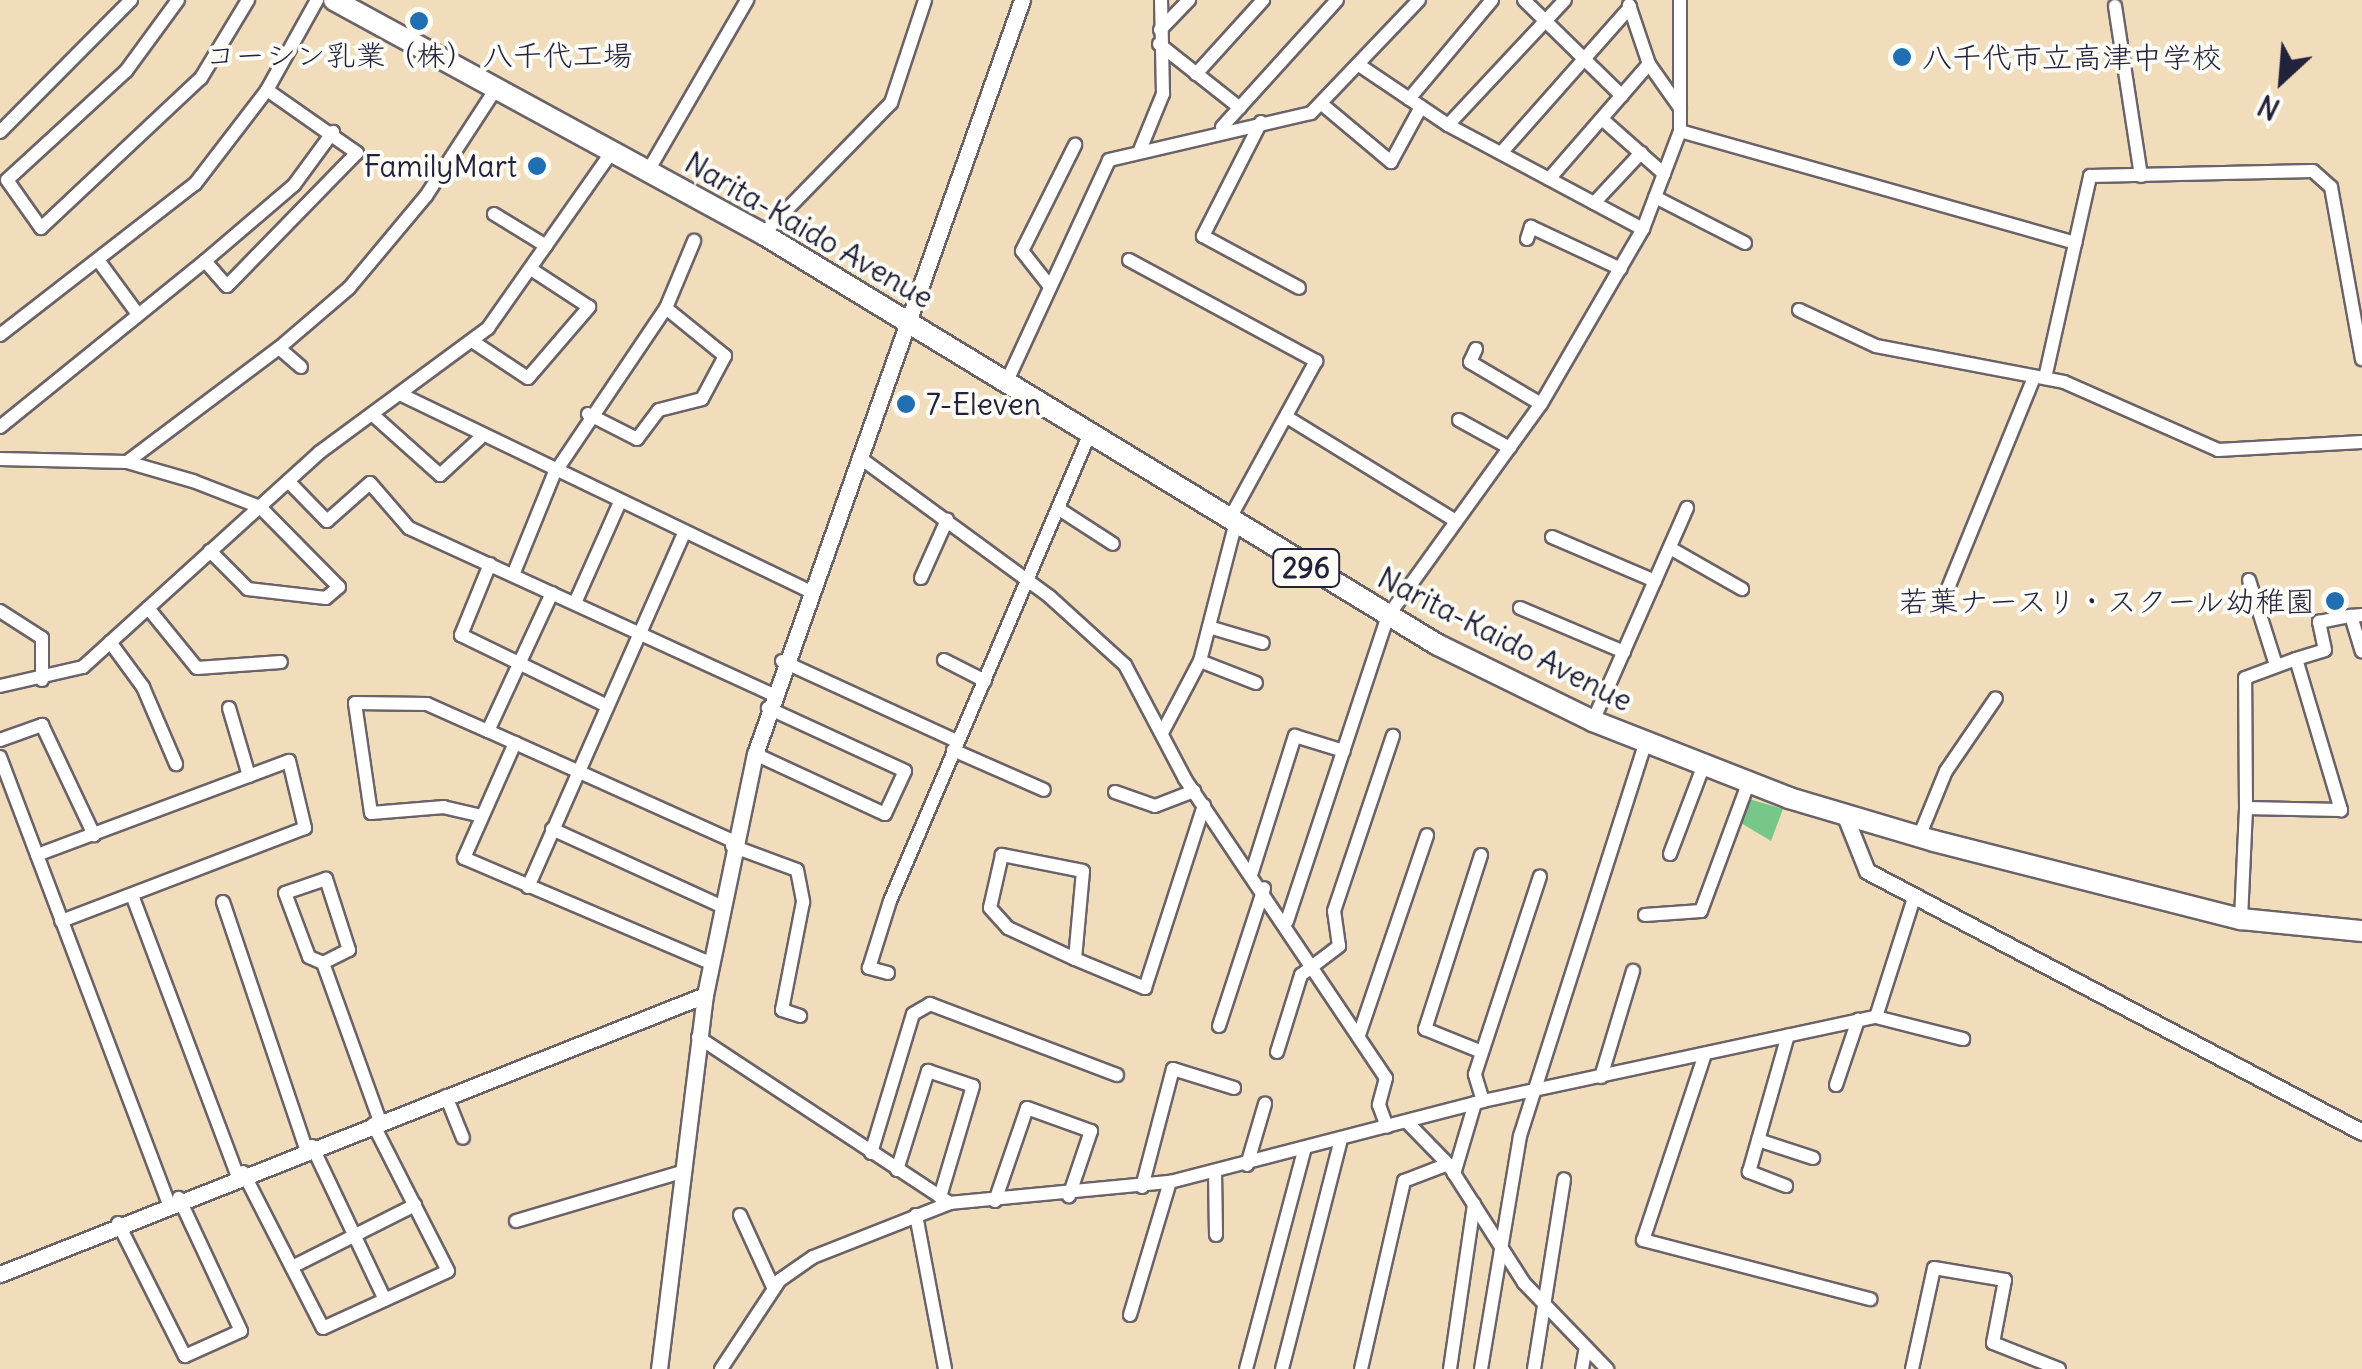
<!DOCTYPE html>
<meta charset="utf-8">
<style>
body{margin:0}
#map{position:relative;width:2362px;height:1369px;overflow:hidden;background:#f1ddbc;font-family:Delius,"Klee One",sans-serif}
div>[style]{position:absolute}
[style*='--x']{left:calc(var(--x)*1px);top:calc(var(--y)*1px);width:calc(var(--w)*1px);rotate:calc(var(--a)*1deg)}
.green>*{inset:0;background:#77c788}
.roads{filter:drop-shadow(2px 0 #6a6368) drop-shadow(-2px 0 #6a6368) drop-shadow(0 2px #6a6368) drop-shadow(0 -2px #6a6368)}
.minor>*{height:12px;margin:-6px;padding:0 6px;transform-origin:6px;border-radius:6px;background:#fff}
.tertiary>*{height:15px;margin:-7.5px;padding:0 7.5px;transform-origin:7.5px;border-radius:7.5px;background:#fff}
.trunk>*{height:20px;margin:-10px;padding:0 10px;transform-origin:10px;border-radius:10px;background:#fff}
.dots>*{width:28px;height:28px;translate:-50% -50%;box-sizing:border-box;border:5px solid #fdfcf7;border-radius:50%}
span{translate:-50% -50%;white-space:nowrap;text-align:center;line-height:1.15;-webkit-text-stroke:8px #fdfcf7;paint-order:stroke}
.shield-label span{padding:2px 8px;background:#fdfcf7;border:2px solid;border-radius:8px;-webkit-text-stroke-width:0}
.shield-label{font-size:28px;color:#22223b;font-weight:700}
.poi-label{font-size:30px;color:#22223b}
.left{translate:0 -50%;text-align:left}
.right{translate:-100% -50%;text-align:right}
.street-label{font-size:30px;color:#22223b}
.north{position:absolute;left:2232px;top:30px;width:100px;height:100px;-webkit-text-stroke:8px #fdfcf7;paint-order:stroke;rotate:206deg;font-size:28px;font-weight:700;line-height:40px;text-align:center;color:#22223b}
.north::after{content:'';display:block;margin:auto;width:35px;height:45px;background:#22223b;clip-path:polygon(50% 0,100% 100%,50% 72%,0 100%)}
</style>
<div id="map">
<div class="green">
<i style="clip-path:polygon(1749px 799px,1783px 809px,1771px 841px,1736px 820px)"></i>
</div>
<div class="roads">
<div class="minor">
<i style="--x:178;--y:0;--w:88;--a:126.2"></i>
<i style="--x:126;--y:71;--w:161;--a:137.5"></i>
<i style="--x:7;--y:180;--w:59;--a:54.7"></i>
<i style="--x:41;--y:228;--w:219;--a:-43.2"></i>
<i style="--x:201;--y:78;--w:91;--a:-58.9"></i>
<i style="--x:1524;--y:0;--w:137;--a:44.4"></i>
<i style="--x:1629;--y:5;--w:62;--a:71.3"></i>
<i style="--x:1649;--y:64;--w:54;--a:54.8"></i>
<i style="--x:2115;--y:6;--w:172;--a:81.3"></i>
<i style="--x:1160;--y:30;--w:42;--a:-46"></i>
<i style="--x:1159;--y:44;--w:103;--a:38.3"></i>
<i style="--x:1359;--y:65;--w:107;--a:34"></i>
<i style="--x:1448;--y:125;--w:221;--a:28.1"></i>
<i style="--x:1196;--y:74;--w:100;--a:-47.8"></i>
<i style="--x:1409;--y:99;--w:129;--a:-50"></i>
<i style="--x:1323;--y:105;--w:89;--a:40"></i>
<i style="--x:1391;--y:162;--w:63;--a:-61.4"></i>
<i style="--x:1602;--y:119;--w:83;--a:41.6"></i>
<i style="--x:1261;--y:122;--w:128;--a:117"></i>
<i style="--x:1203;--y:236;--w:109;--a:28.4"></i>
<i style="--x:1448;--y:125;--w:171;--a:-46.9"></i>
<i style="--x:1222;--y:127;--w:171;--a:-47.8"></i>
<i style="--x:1680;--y:131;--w:411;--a:15.8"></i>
<i style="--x:0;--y:132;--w:186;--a:-45.2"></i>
<i style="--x:1140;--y:150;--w:61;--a:-67.7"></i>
<i style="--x:1163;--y:94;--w:94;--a:-91.2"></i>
<i style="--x:1501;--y:153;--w:195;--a:-48.5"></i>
<i style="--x:648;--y:171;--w:198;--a:-59.9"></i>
<i style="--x:1549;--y:179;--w:152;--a:-49"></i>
<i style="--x:1655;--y:197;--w:101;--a:27.1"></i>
<i style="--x:1594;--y:203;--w:69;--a:-46.8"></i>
<i style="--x:494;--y:214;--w:61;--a:31.6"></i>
<i style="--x:763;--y:234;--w:183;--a:-45.7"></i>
<i style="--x:891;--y:103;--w:108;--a:-71.7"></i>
<i style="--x:1527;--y:239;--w:13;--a:-72"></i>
<i style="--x:1531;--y:227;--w:99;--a:25"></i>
<i style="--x:98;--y:260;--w:66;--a:53.7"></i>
<i style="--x:1129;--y:260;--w:213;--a:28.4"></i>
<i style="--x:1316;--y:361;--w:179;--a:118.7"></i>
<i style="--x:205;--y:261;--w:117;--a:-40.5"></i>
<i style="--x:294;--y:185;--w:66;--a:-53.7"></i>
<i style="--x:1048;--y:284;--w:42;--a:-128.2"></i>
<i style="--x:1022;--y:251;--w:119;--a:-63.4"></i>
<i style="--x:1799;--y:310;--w:85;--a:25.1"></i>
<i style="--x:1876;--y:346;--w:191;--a:10.8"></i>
<i style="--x:2064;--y:382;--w:168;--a:23.8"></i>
<i style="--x:2218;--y:450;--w:144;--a:-3.2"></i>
<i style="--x:0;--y:335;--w:247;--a:-37.8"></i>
<i style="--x:195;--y:184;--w:118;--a:-52.5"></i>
<i style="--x:267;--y:90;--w:103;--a:-60.9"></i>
<i style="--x:472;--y:341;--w:67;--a:33.5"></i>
<i style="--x:528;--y:378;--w:94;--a:-49.3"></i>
<i style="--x:589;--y:307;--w:69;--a:-146.8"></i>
<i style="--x:279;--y:348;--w:92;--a:-40.6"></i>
<i style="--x:349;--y:288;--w:120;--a:-50.1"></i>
<i style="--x:426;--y:196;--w:130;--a:-56.9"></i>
<i style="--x:1476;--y:349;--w:14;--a:115"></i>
<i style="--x:1470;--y:362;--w:82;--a:30.6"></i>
<i style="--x:2045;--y:378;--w:207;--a:-77.4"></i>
<i style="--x:2090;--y:176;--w:223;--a:-1.3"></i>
<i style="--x:2313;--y:171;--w:24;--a:42"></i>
<i style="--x:2331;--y:187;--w:175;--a:79.8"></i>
<i style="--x:1007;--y:381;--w:243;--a:-65.2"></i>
<i style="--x:1109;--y:160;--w:207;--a:-13.1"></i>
<i style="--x:1311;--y:113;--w:156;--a:-46.3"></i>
<i style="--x:402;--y:395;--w:450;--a:25.7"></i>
<i style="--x:588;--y:414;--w:55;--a:27"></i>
<i style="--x:637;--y:439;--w:36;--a:-53"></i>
<i style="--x:659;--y:410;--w:44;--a:-14.3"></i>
<i style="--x:702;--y:399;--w:49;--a:-61.9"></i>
<i style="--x:725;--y:356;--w:76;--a:-140.9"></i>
<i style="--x:373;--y:415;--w:90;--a:41.8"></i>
<i style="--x:440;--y:475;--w:53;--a:-42.7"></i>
<i style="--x:1290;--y:419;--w:195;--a:31.6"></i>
<i style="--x:1459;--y:420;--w:58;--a:28.8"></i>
<i style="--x:0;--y:427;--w:264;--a:-39"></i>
<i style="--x:205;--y:261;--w:33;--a:49"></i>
<i style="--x:227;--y:286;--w:186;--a:-45.7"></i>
<i style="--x:357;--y:153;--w:110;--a:-145"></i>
<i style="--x:859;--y:457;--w:237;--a:36.2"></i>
<i style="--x:1050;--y:597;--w:101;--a:42.2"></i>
<i style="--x:1125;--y:665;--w:129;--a:62.2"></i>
<i style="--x:1185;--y:779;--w:360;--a:56.1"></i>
<i style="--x:1386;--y:1078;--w:28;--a:105"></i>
<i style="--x:1379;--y:1105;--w:23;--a:70"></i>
<i style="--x:0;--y:459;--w:127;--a:1.4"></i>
<i style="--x:127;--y:462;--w:69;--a:16.1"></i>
<i style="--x:193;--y:481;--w:72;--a:21.2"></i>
<i style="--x:260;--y:507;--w:112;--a:45.4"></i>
<i style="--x:339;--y:587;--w:17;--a:140"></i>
<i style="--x:326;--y:598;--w:79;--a:-173.4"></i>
<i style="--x:248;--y:589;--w:54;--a:-135"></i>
<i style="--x:127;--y:462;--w:190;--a:-36.9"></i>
<i style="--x:279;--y:348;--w:29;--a:41"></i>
<i style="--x:288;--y:481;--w:56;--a:45.7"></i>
<i style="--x:327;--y:521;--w:57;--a:-41.5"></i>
<i style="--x:370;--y:483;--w:60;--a:49.1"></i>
<i style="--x:409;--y:528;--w:399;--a:24.6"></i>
<i style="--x:1059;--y:509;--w:64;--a:32.9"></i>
<i style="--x:1552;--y:537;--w:112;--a:23.1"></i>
<i style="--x:1670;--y:548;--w:83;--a:29.7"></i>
<i style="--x:490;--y:564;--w:77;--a:112.2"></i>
<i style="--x:461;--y:635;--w:162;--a:25.9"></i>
<i style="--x:513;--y:575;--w:109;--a:-67.9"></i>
<i style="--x:554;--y:474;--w:200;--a:-56"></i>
<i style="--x:666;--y:308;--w:73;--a:-67.3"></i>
<i style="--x:921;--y:578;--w:64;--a:-65.9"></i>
<i style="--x:2249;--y:580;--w:89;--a:72.4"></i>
<i style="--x:552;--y:593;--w:152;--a:114.9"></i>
<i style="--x:488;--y:731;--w:30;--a:24"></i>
<i style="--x:515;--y:743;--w:126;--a:113.9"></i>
<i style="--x:464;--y:858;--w:267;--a:23.1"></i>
<i style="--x:1944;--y:598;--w:239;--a:-67.8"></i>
<i style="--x:575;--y:603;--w:108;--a:-66"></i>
<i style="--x:148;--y:608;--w:77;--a:50.8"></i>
<i style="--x:197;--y:668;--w:84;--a:-4.1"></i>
<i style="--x:1520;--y:608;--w:113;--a:22.9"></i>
<i style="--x:0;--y:611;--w:50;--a:32.7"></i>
<i style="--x:42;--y:638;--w:42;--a:90"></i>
<i style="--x:2362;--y:615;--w:11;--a:175"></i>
<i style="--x:2351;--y:616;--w:37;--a:73"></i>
<i style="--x:1209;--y:627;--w:56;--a:16.5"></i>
<i style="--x:110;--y:642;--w:56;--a:53.7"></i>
<i style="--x:143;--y:687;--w:84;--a:66.8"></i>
<i style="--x:2296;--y:659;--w:158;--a:73.4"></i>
<i style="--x:2341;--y:810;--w:95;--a:-178.8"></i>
<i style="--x:2246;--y:808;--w:130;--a:-90.4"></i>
<i style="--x:2245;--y:678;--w:54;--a:-20.4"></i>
<i style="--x:2296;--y:659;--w:30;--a:-17"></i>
<i style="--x:2325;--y:650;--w:29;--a:-102"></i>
<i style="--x:2319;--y:622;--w:33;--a:-11"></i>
<i style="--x:944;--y:660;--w:46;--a:27.1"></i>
<i style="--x:782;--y:661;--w:192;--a:24.6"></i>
<i style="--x:1200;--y:661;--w:60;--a:21.4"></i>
<i style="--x:0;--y:686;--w:85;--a:-12.9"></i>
<i style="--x:83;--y:667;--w:320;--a:-42.2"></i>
<i style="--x:320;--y:452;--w:209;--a:-36.4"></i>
<i style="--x:488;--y:328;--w:218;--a:-54.9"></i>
<i style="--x:229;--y:708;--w:71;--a:73.6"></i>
<i style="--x:1593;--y:721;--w:233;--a:-66.2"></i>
<i style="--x:1162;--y:733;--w:81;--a:-62.2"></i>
<i style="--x:1200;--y:661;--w:144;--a:-75.5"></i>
<i style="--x:0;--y:740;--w:45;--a:-19.7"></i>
<i style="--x:42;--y:725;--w:122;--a:64.7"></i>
<i style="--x:515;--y:743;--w:239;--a:24.2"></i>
<i style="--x:953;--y:750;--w:99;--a:23.7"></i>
<i style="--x:755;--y:754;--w:143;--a:24.8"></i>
<i style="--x:885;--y:814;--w:47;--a:-65.1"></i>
<i style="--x:905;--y:771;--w:151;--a:-155.3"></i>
<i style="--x:0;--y:757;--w:476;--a:69.3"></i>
<i style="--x:1115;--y:792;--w:42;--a:19.3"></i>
<i style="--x:1155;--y:806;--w:42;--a:-21"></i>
<i style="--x:482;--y:816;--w:39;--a:-167"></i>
<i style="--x:444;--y:807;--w:73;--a:175.3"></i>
<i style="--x:371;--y:813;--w:111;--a:-98.3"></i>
<i style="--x:355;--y:703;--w:72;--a:0.8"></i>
<i style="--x:427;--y:704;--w:67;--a:23.9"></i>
<i style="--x:552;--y:829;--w:186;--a:24.5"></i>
<i style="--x:1919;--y:837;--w:71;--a:-67.8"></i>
<i style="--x:1946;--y:771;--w:88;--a:-55.6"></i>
<i style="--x:732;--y:846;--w:69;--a:20.3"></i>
<i style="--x:797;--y:870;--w:33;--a:79"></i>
<i style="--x:803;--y:902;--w:110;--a:101"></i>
<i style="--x:782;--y:1010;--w:19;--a:18"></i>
<i style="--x:1670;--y:854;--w:93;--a:-69.2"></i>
<i style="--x:37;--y:855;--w:269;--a:-20.5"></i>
<i style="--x:289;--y:761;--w:69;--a:76.6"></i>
<i style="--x:305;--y:828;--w:261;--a:159.1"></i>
<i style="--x:1481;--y:855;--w:183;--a:107.8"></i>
<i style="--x:1425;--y:1029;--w:61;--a:22"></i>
<i style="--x:1252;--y:872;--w:143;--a:-72.5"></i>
<i style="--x:1295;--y:736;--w:51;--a:17"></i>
<i style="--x:528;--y:887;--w:386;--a:-66.2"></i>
<i style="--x:132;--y:895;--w:298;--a:69.4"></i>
<i style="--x:223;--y:902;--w:260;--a:71.4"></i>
<i style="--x:1645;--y:915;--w:56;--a:-4.1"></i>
<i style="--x:1701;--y:911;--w:135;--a:-69.7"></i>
<i style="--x:2241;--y:919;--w:111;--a:-87.4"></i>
<i style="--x:1287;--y:921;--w:321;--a:-71.7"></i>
<i style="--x:1388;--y:616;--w:261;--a:-54.2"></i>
<i style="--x:1541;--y:404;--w:203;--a:-59.8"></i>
<i style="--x:1643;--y:229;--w:105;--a:-69.3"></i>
<i style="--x:1680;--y:131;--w:131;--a:-90"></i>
<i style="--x:1075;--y:959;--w:88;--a:-84.8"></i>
<i style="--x:1083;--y:871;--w:83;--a:-168.8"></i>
<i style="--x:1002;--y:855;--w:54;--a:102.8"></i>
<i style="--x:990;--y:908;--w:27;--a:48"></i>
<i style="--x:1008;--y:928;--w:74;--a:24.8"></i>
<i style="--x:1075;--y:959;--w:76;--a:22.5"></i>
<i style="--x:1145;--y:988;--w:192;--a:-72.1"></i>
<i style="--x:323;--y:963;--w:29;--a:-27"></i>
<i style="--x:349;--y:950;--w:75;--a:-107.9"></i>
<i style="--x:326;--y:879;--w:43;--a:161.1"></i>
<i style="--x:285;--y:893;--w:68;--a:69.4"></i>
<i style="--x:309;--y:957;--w:15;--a:23"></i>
<i style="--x:323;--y:963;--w:168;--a:70.2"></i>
<i style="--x:888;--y:973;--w:20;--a:-165"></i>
<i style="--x:869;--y:968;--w:70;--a:-72.6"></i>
<i style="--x:890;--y:901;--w:509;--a:-66.86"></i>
<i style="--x:1876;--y:1017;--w:90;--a:14.2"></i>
<i style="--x:1219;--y:1026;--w:145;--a:-71.9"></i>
<i style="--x:1359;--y:1035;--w:211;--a:-71.2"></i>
<i style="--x:698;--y:1037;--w:302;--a:33.4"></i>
<i style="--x:1277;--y:1052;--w:81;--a:-72.7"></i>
<i style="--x:1301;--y:975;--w:48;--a:-37.3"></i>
<i style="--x:1339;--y:946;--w:35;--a:-98"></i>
<i style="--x:1334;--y:911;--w:185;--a:-71.4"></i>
<i style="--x:1705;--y:1054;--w:196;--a:108.4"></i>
<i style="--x:1643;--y:1240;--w:235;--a:14.6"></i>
<i style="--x:1601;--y:1077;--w:111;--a:-73.2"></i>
<i style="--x:1836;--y:1085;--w:69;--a:-71.3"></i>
<i style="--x:446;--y:1096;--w:45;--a:68"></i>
<i style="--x:1483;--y:1101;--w:28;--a:-107"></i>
<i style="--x:1475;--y:1074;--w:208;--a:-71.8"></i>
<i style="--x:1407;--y:1122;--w:59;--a:45.7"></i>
<i style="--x:1448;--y:1164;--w:141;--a:57.4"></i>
<i style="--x:1524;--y:1283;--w:120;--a:46"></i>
<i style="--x:1758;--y:1140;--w:58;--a:18.1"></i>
<i style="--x:312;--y:1146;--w:170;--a:64.6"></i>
<i style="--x:871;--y:1153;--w:145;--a:-73.2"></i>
<i style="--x:913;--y:1014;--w:20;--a:-30"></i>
<i style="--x:930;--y:1004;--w:200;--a:20.8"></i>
<i style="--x:1247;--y:1165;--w:64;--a:-73.6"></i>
<i style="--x:897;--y:1170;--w:104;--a:-72.6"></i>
<i style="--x:928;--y:1071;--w:47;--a:18.4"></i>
<i style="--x:973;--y:1086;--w:116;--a:106.6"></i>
<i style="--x:1215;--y:1171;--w:64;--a:89.1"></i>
<i style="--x:243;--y:1172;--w:175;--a:62.9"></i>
<i style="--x:323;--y:1328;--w:137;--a:-24.5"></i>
<i style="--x:448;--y:1271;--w:165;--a:-117"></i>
<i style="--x:1454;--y:1174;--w:74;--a:-73.5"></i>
<i style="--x:1786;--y:1186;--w:40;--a:-159"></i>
<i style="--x:1749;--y:1172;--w:142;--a:-74.1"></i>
<i style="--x:1142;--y:1187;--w:122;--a:-75.3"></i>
<i style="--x:1173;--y:1069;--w:64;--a:17.3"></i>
<i style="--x:995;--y:1201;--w:98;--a:-71"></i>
<i style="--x:1027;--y:1108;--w:68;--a:19.8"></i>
<i style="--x:1091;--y:1131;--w:69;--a:108.7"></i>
<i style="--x:740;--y:1215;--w:79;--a:65.4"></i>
<i style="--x:916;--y:1215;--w:157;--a:79.3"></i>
<i style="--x:516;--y:1221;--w:172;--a:-16.5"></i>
<i style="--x:118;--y:1223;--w:149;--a:63.3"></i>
<i style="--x:185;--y:1356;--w:61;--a:-24.1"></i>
<i style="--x:241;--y:1331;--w:147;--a:-115"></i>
<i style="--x:292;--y:1267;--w:138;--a:-26.8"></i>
<i style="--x:1130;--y:1315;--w:139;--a:-73.3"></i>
<i style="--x:721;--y:1369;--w:107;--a:-56.5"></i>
<i style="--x:780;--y:1280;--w:40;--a:-34.9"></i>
<i style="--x:813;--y:1257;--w:147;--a:-21.5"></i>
<i style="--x:950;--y:1203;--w:221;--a:-5.5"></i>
<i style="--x:1170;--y:1182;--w:323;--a:-14.5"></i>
<i style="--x:1483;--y:1101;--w:402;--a:-12.1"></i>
<i style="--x:1876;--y:1017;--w:128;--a:-72.3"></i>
<i style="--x:1246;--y:1369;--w:226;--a:-75.1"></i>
<i style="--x:1282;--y:1369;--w:236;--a:-75.6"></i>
<i style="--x:1361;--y:1369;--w:193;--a:-77.1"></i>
<i style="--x:1404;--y:1181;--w:47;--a:-21.1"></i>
<i style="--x:1450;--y:1369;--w:167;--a:-81.7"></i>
<i style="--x:1481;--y:1369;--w:236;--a:-80.5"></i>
<i style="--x:1520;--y:1136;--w:411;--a:-72.3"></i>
<i style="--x:1534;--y:1369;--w:192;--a:-81"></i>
<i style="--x:1582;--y:1369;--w:22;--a:-80"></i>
<i style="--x:1912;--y:1369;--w:103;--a:-77.7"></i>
<i style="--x:1934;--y:1268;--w:72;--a:9.6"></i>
<i style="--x:2005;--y:1280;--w:64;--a:100.8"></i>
<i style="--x:1993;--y:1343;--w:71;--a:21.5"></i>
</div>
<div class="tertiary">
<i style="--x:1845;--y:816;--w:59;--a:68.2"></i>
<i style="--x:1867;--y:871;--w:560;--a:27.8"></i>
<i style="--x:0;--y:1274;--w:758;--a:-21.59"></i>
<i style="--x:659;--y:1369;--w:377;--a:-83"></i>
<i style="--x:705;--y:995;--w:246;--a:-78.3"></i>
<i style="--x:755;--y:754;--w:800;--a:-70.5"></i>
</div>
<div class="trunk">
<i style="--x:334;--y:0;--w:489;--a:28.6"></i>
<i style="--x:763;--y:234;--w:790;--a:31.34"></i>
<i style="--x:1438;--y:645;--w:173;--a:26.1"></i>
<i style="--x:1593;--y:721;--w:211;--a:21.4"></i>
<i style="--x:1789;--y:798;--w:151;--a:16.5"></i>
<i style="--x:1934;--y:841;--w:317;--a:14.3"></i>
<i style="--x:2241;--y:919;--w:122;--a:5.7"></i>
</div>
</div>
<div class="dots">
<i style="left:419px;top:21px;background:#1f6fb2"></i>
<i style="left:1902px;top:57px;background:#1f6fb2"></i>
<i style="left:537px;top:166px;background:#1f6fb2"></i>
<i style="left:906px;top:404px;background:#1f6fb2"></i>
<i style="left:2335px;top:601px;background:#1f6fb2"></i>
</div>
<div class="shield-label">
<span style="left:1306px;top:568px">296</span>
</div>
<div class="poi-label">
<span style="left:419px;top:55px">コーシン乳業（株） 八千代工場</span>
<span class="left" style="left:1922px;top:57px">八千代市立高津中学校</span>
<span class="right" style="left:517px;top:166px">FamilyMart</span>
<span class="left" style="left:926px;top:404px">7-Eleven</span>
<span class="right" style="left:2315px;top:601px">若葉ナースリ・スクール幼稚園</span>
</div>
<div class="street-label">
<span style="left:809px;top:230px;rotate:30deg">Narita-Kaido Avenue</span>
<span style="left:1505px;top:639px;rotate:27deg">Narita-Kaido Avenue</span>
</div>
<div class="north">N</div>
</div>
